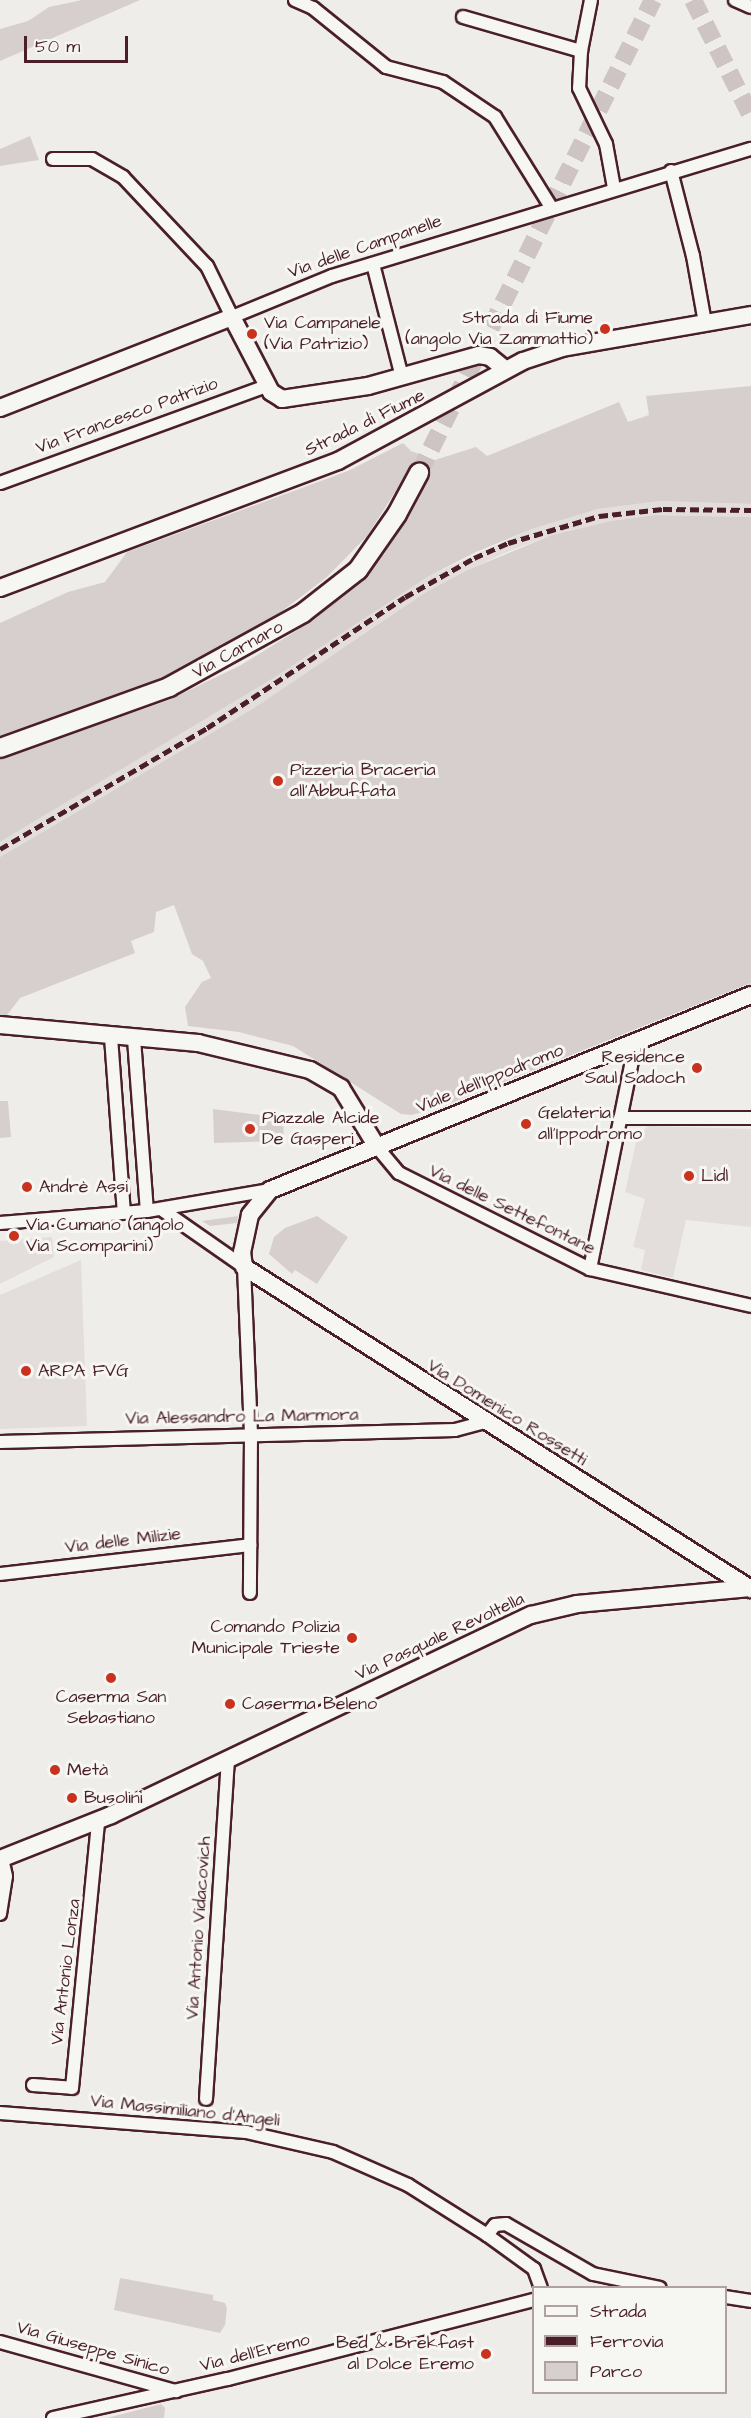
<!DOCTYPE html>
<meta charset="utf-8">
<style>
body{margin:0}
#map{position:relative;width:751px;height:2418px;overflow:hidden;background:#efedea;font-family:"Architects Daughter",sans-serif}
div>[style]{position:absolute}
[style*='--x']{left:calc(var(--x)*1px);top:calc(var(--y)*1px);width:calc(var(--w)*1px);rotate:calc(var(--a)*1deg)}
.built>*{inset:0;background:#e3dedc}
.green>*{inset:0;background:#d7cfce}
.primary-tunnel>*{height:18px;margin-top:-9px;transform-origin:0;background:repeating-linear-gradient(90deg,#cec4c4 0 18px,transparent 0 27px)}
.roads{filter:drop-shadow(2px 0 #4a1f2b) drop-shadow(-2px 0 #4a1f2b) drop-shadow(0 2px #4a1f2b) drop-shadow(0 -2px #4a1f2b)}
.street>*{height:12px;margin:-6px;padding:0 6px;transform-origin:6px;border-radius:6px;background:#f6f6f2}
.secondary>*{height:16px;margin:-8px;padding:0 8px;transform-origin:8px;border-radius:8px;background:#f6f6f2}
.primary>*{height:18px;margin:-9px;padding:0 9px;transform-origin:9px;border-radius:9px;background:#f6f6f2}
.rail>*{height:4.5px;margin-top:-2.25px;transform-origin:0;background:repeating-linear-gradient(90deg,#4a1f2b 0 9px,transparent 0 13.5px)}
.dots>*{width:16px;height:16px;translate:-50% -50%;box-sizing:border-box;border:3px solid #f6f6f2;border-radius:50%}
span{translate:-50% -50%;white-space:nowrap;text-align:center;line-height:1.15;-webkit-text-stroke:6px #f6f6f2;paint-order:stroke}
.street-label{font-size:18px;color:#4a1f2b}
.poi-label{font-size:18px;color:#4a1f2b}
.right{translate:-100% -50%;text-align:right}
.left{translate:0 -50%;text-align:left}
.legend{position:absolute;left:532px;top:2286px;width:195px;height:108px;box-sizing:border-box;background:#f6f6f2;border:2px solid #b1a0a2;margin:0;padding:8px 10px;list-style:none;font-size:18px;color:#4a1f2b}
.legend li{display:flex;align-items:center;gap:12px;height:30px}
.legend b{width:30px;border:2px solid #b1a0a2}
.scale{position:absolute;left:24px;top:36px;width:104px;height:27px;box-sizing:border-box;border:3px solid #4a1f2b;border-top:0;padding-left:8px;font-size:18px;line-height:21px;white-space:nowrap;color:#4a1f2b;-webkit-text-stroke:4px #f6f6f2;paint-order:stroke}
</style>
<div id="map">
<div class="built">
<i style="clip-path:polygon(660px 501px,751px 504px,751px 517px,655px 515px,611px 521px,552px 535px,502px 554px,426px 592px,254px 708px,0 857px,0 842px,271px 679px,429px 576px,532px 529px,598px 509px)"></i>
<i style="clip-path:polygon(648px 1126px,751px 1129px,751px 1227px,686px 1220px,673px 1278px,641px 1270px,645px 1250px,633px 1247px,645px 1199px,625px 1192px,637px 1138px)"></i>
<i style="clip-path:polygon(52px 1237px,54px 1257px,0 1284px,0 1241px)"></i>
<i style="clip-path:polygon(81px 1260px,87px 1426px,0 1429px,0 1295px)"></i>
</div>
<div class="green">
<i style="clip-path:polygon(82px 0,140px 0,0 61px,0 29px,28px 21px,49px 7px)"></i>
<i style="clip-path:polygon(30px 136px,39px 160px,0 166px,0 149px)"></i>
<i style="clip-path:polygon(751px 386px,751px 504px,660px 501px,598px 509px,532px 529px,476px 552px,429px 576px,272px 679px,0 842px,0 759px,169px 700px,241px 665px,296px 631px,343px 597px,384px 554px,429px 479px,410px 469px,367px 536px,327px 577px,257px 630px,188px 669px,0 736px,0 623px,68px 592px,105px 582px,127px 552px,348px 471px,403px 443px,411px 451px,435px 460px,476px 447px,487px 456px,619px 402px,628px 422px,649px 415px,646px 396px)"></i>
<i style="clip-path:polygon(655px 515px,751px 517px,751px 983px,436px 1109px,411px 1115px,401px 1114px,293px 1046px,239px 1032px,188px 1026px,185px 1007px,202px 982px,211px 978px,203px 961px,192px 954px,174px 905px,156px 912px,154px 932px,131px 941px,135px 953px,20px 998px,7px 1015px,0 1015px,0 857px,254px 708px,426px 592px,468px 570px,552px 535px,611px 521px)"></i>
<i style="clip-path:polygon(0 1101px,8px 1101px,11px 1137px,0 1138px)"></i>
<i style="clip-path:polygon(213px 1109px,283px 1118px,284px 1141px,214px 1143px)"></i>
<i style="clip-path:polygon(238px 1216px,237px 1223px,210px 1226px,202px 1221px)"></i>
<i style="clip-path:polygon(317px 1216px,348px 1237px,317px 1284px,295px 1270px,292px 1274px,269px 1254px,274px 1237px,285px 1228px)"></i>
<i style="clip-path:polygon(120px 2278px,213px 2295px,213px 2300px,225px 2303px,227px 2308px,225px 2325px,220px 2333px,114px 2310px)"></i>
<i style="clip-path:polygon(161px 2404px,165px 2408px,164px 2418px,107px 2418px)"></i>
</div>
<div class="primary-tunnel">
<i style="--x:693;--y:0;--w:130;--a:63.4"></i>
<i style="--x:419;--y:473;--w:528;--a:-63.68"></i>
</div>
<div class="roads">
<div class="street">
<i style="--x:295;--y:0;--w:20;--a:24"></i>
<i style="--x:313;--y:8;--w:94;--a:38.9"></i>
<i style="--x:386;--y:67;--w:59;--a:14.7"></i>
<i style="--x:443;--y:82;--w:63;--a:33.9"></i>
<i style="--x:495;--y:117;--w:106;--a:58.1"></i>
<i style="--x:591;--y:0;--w:52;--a:101.1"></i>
<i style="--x:581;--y:51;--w:37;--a:93"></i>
<i style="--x:579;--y:88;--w:62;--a:64.3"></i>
<i style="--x:606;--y:144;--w:45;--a:79.7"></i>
<i style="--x:735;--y:0;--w:17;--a:24"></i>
<i style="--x:463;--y:17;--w:123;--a:16.1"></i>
<i style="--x:53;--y:159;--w:39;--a:0"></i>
<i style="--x:92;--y:159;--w:36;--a:30"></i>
<i style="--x:123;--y:177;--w:122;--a:46.7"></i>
<i style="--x:207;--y:266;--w:57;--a:63.9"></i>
<i style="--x:232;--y:317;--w:108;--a:-22.3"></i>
<i style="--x:332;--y:276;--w:438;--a:-16.9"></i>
<i style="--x:671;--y:171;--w:88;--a:75.5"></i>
<i style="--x:693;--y:256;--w:68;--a:79.8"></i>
<i style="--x:373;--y:264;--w:117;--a:75.6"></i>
<i style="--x:0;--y:483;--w:284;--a:-20"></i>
<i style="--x:111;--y:1037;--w:176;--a:85.8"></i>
<i style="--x:134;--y:1039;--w:172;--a:85.7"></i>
<i style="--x:620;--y:1118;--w:131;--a:0"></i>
<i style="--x:377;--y:1147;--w:34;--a:50"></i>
<i style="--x:399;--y:1173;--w:214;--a:26.7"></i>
<i style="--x:590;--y:1269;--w:165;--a:12.9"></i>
<i style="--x:161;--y:1209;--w:101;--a:34.9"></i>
<i style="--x:244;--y:1267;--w:168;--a:87.6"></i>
<i style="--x:251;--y:1435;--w:158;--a:90.4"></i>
<i style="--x:0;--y:1223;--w:147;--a:-4.7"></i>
<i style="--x:147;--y:1211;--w:125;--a:-9.7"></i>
<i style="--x:590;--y:1269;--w:234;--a:-78.6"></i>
<i style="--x:0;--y:1442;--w:455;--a:-1.5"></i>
<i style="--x:455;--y:1430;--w:30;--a:-15"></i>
<i style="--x:0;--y:1574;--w:252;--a:-6.6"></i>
<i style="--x:0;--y:1914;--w:38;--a:-81"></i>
<i style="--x:6;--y:1876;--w:18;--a:-103"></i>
<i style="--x:33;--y:2085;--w:39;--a:4"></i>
<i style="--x:72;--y:2088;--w:268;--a:-84.4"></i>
<i style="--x:206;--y:2099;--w:341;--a:-86.3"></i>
<i style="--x:0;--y:2113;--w:247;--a:4.4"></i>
<i style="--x:246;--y:2132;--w:89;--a:12.9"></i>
<i style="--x:333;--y:2152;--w:82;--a:23.7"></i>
<i style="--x:408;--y:2185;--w:93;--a:32.3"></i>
<i style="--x:487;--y:2235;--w:58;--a:35.9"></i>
<i style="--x:534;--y:2269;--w:20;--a:70"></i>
<i style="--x:487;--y:2235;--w:13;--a:-51"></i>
<i style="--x:495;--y:2225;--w:11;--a:-5"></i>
<i style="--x:506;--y:2224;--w:100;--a:29.9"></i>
<i style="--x:593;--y:2274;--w:68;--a:11.8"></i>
<i style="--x:726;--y:2297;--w:25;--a:9"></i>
<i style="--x:0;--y:2342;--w:183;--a:15.6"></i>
<i style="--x:53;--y:2418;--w:179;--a:-12.6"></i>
<i style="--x:228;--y:2379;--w:316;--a:-14.5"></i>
</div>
<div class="secondary">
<i style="--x:0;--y:408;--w:249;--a:-21.4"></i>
<i style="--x:232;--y:317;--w:85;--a:62.5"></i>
<i style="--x:271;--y:392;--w:13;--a:32"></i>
<i style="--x:282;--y:399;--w:87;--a:-8.6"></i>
<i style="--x:368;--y:386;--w:115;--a:-15.6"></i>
<i style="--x:479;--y:355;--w:11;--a:10"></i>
<i style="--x:490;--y:357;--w:19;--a:39"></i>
<i style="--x:0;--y:588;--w:361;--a:-20.6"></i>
<i style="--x:338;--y:461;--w:210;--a:-28.4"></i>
<i style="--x:523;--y:361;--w:41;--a:-18.4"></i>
<i style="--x:562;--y:348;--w:192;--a:-9.9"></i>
<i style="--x:751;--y:995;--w:519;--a:157.93"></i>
<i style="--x:270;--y:1190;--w:32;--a:129"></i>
<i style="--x:250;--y:1215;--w:38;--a:102"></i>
<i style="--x:242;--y:1252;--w:15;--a:82"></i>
<i style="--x:244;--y:1267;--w:601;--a:32.42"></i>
<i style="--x:0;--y:1025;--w:199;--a:5.2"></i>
<i style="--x:198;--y:1043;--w:115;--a:13.6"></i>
<i style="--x:310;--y:1070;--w:36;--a:30"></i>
<i style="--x:341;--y:1088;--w:69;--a:58.6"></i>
<i style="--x:0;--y:1859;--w:119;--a:-21.6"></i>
<i style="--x:111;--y:1815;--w:465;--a:-25.5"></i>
<i style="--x:531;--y:1615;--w:47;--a:-13.4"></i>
<i style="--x:577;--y:1604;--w:174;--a:-5.3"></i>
</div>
<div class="primary">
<i style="--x:0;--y:748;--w:180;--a:-19.8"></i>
<i style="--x:169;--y:687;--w:153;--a:-28.9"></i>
<i style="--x:303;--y:613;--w:70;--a:-38"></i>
<i style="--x:358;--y:570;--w:68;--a:-55.1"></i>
<i style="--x:397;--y:514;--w:47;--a:-61.8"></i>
</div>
</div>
<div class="rail">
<i style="--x:0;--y:849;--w:240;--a:-30.3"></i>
<i style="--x:207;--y:728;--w:237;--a:-33.5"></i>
<i style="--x:405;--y:597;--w:79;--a:-29.5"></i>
<i style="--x:474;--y:558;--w:37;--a:-24"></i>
<i style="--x:508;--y:543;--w:95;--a:-16.5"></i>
<i style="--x:599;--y:516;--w:64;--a:-6.2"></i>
<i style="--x:663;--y:509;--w:88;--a:0.7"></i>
</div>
<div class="dots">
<i style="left:605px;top:329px;background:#c8321e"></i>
<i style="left:252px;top:334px;background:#c8321e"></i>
<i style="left:278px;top:781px;background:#c8321e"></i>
<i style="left:697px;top:1068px;background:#c8321e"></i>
<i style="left:526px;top:1124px;background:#c8321e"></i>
<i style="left:250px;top:1129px;background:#c8321e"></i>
<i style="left:689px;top:1176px;background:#c8321e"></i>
<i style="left:27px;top:1187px;background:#c8321e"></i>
<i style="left:14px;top:1236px;background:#c8321e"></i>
<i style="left:26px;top:1371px;background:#c8321e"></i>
<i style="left:352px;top:1638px;background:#c8321e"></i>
<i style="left:111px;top:1678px;background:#c8321e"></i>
<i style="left:230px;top:1704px;background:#c8321e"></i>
<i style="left:55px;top:1770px;background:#c8321e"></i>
<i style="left:72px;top:1798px;background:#c8321e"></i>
<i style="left:486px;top:2354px;background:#c8321e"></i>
</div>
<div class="street-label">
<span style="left:365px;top:247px;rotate:-19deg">Via delle Campanelle</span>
<span style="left:127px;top:416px;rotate:-20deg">Via Francesco Patrizio</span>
<span style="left:365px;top:423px;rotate:-26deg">Strada di Fiume</span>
<span style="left:238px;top:650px;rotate:-29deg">Via Carnaro</span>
<span style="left:490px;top:1079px;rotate:-22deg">Viale dell'Ippodromo</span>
<span style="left:512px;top:1210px;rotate:26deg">Via delle Settefontane</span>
<span style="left:507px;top:1413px;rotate:32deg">Via Domenico Rossetti</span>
<span style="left:242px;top:1417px;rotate:-1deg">Via Alessandro La Marmora</span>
<span style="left:123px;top:1541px;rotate:-7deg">Via delle Milizie</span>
<span style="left:440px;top:1637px;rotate:-25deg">Via Pasquale Revoltella</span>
<span style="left:199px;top:1928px;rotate:-86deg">Via Antonio Vidacovich</span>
<span style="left:66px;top:1972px;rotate:-83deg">Via Antonio Lonza</span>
<span style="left:185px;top:2111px;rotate:6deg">Via Massimiliano d'Angeli</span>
<span style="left:93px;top:2349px;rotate:16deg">Via Giuseppe Sinico</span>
<span style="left:255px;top:2353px;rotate:-14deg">Via dell'Eremo</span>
</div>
<div class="poi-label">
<span class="right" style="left:593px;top:329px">Strada di Fiume<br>(angolo Via Zammattio)</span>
<span class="left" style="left:264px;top:334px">Via Campanele<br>(Via Patrizio)</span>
<span class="left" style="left:290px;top:781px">Pizzeria Braceria<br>all'Abbuffata</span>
<span class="right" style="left:685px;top:1068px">Residence<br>Saul Sadoch</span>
<span class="left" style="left:538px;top:1124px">Gelateria<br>all'Ippodromo</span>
<span class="left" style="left:262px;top:1129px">Piazzale Alcide<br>De Gasperi</span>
<span class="left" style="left:701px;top:1176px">Lidl</span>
<span class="left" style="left:39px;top:1187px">Andrè Assi</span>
<span class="left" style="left:26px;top:1236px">Via Cumano (angolo<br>Via Scomparini)</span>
<span class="left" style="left:38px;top:1371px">ARPA FVG</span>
<span class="right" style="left:340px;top:1638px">Comando Polizia<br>Municipale Trieste</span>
<span style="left:111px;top:1708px">Caserma San<br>Sebastiano</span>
<span class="left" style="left:242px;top:1704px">Caserma Beleno</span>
<span class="left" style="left:67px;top:1770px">Metà</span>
<span class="left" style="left:84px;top:1798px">Busolini</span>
<span class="right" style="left:474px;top:2354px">Bed &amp; Brekfast<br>al Dolce Eremo</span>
</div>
<ul class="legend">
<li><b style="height:8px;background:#f6f6f2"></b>Strada</li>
<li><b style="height:8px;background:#4a1f2b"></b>Ferrovia</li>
<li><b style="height:16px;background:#d7cfce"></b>Parco</li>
</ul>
<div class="scale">50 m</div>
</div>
